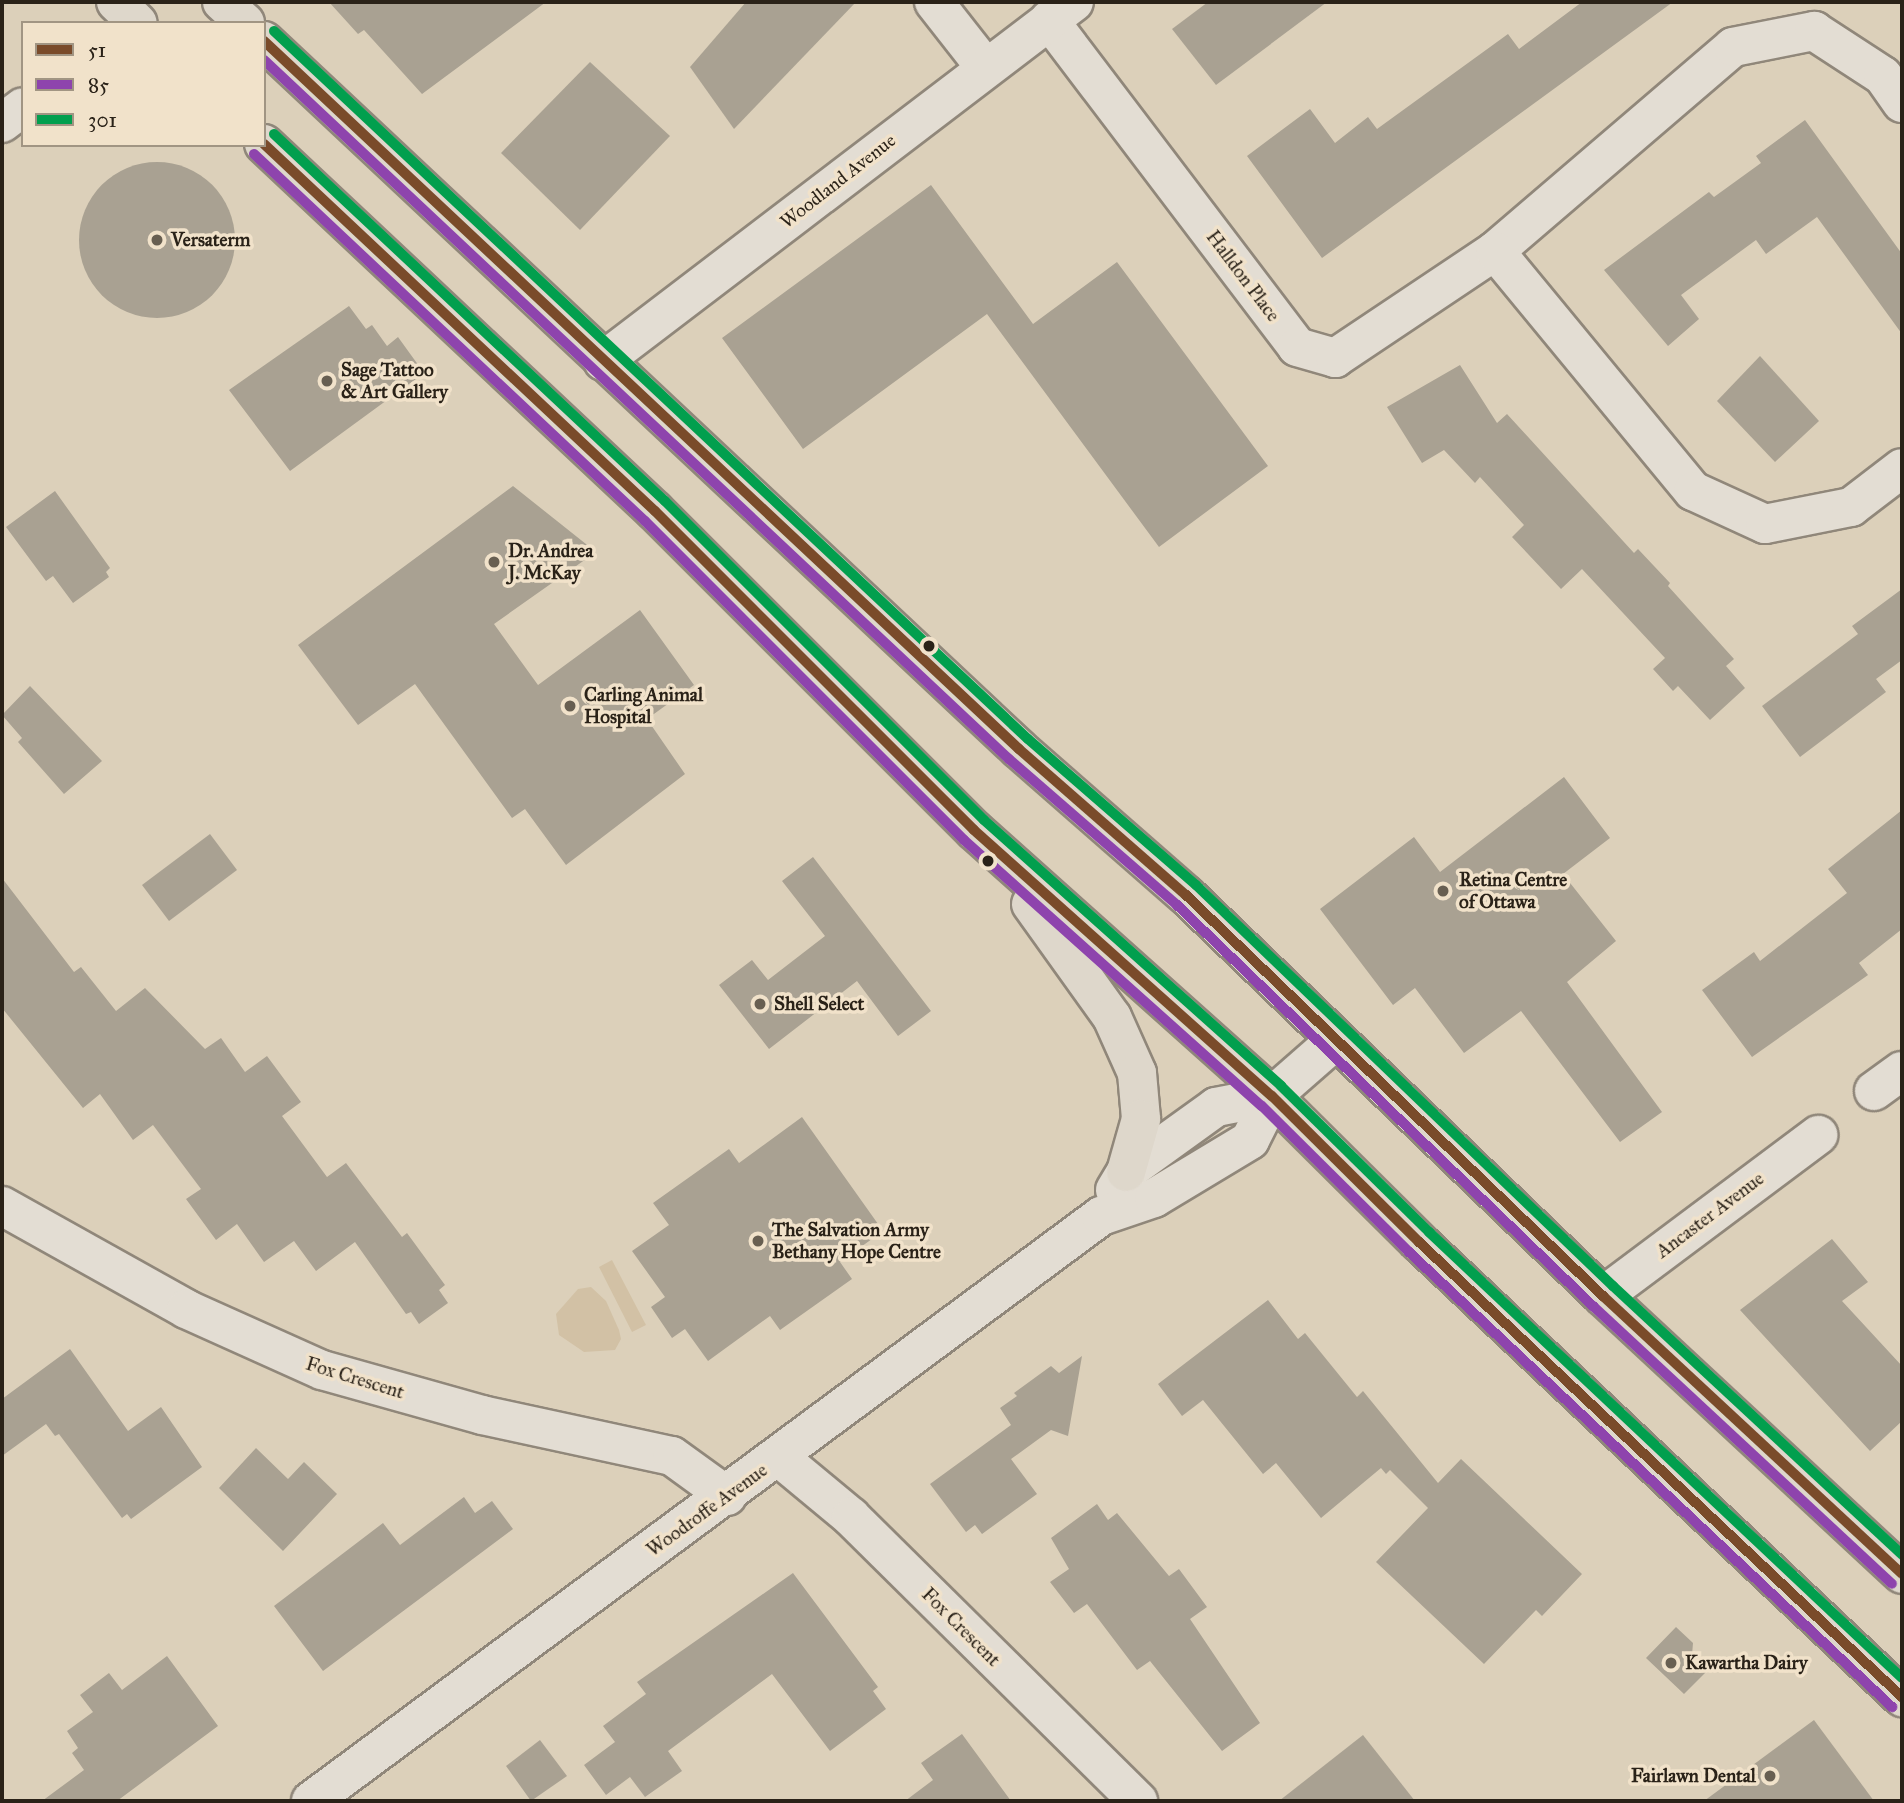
<!DOCTYPE html>
<style>
body{margin:0}
#map{position:relative;width:1904px;height:1803px;overflow:hidden;background:#dcd0ba;font-family:"IM FELL Great Primer",serif}
div>[style]{position:absolute}
[style*='--x']{left:calc(var(--x)*1px);top:calc(var(--y)*1px);width:calc(var(--w)*1px);rotate:calc(var(--a)*1deg)}
.green>*{inset:0;background:#d2c1a5}
.building>*{inset:0;background:#a9a192}
.round{border-radius:50%}
.roads{filter:drop-shadow(2px 0 #90877a) drop-shadow(-2px 0 #90877a) drop-shadow(0 2px #90877a) drop-shadow(0 -2px #90877a)}
.street>*{height:38px;margin:-19px;padding:0 19px;transform-origin:19px;border-radius:19px;background:#e3ddd3}
.secondary>*{height:38px;margin:-19px;padding:0 19px;transform-origin:19px;border-radius:19px;background:#e3ddd3}
.primary>*{height:38px;margin:-19px;padding:0 19px;transform-origin:19px;border-radius:19px;background:#ded7cb}
.bus-1>*{height:10px;margin:-5px;padding:0 5px;transform-origin:5px;border-radius:5px;background:#7a4b2a}
.bus-2>*{height:10px;margin:-5px;padding:0 5px;transform-origin:5px;border-radius:5px;background:#8e44ad}
.bus-3>*{height:10px;margin:-5px;padding:0 5px;transform-origin:5px;border-radius:5px;background:#029f4e}
.dots>*{width:19px;height:19px;translate:-50% -50%;box-sizing:border-box;border:4px solid #f1e2ca;border-radius:50%}
span{translate:-50% -50%;white-space:nowrap;text-align:center;line-height:1.15;-webkit-text-stroke:7px #f1e2ca;paint-order:stroke}
.street-label{font-size:19px;color:#2a2218}
.poi-label{font-size:19px;color:#2a2218;font-weight:700}
.left{translate:0 -50%;text-align:left}
.right{translate:-100% -50%;text-align:right}
.frame{position:absolute;inset:0;border:4px solid #2a2218;pointer-events:none}
.legend{position:absolute;left:21px;top:21px;width:245px;height:126px;box-sizing:border-box;background:#f1e2ca;border:2px solid #a19583;margin:0;padding:9px 12px;list-style:none;font-size:21px;color:#2a2218}
.legend li{display:flex;align-items:center;gap:14px;height:35px}
.legend b{width:35px;border:2px solid #a19583}
</style>
<div id="map">
<div class="green">
<i style="clip-path:polygon(612px 1260px,646px 1325px,632px 1332px,599px 1267px)"></i>
<i style="clip-path:polygon(591px 1287px,606px 1301px,619px 1330px,621px 1339px,615px 1350px,584px 1352px,559px 1335px,556px 1314px,578px 1289px)"></i>
</div>
<div class="building">
<i style="clip-path:polygon(329px 2px,546px 2px,422px 94px,364px 30px,358px 34px)"></i>
<i style="clip-path:polygon(746px 2px,856px 2px,734px 129px,690px 67px)"></i>
<i style="clip-path:polygon(1208px 2px,1327px 2px,1216px 85px,1172px 29px)"></i>
<i style="clip-path:polygon(1582px 2px,1673px 2px,1322px 258px,1247px 156px,1310px 109px,1335px 143px,1368px 117px,1377px 129px,1508px 34px,1519px 49px)"></i>
<i style="clip-path:polygon(590px 62px,670px 136px,580px 230px,501px 153px)"></i>
<i style="clip-path:polygon(1805px 120px,1902px 254px,1902px 334px,1817px 217px,1766px 254px,1756px 240px,1681px 295px,1699px 319px,1668px 346px,1604px 270px,1709px 192px,1714px 197px,1761px 163px,1756px 156px)"></i>
<i class="round" style="left:79px;top:162px;width:156px;height:156px"></i>
<i style="clip-path:polygon(931px 185px,1033px 324px,1117px 262px,1268px 466px,1159px 547px,987px 314px,803px 449px,722px 338px)"></i>
<i style="clip-path:polygon(349px 306px,366px 329px,372px 325px,387px 346px,398px 337px,424px 373px,290px 471px,229px 390px)"></i>
<i style="clip-path:polygon(1760px 356px,1819px 421px,1775px 462px,1717px 401px)"></i>
<i style="clip-path:polygon(1460px 365px,1497px 423px,1507px 414px,1634px 553px,1638px 549px,1670px 583px,1668px 586px,1734px 659px,1726px 666px,1745px 688px,1710px 720px,1678px 686px,1673px 691px,1653px 669px,1665px 658px,1582px 569px,1561px 589px,1512px 537px,1524px 525px,1480px 477px,1475px 483px,1444px 450px,1422px 463px,1387px 407px)"></i>
<i style="clip-path:polygon(513px 486px,596px 552px,494px 624px,538px 685px,640px 610px,694px 685px,647px 719px,685px 774px,566px 865px,525px 809px,512px 818px,415px 684px,358px 725px,298px 645px)"></i>
<i style="clip-path:polygon(55px 491px,110px 568px,106px 572px,109px 577px,73px 603px,53px 576px,46px 581px,6px 527px)"></i>
<i style="clip-path:polygon(1902px 589px,1902px 660px,1876px 679px,1886px 692px,1800px 757px,1762px 706px,1858px 634px,1852px 626px)"></i>
<i style="clip-path:polygon(30px 686px,102px 761px,64px 794px,18px 742px,22px 738px,2px 715px)"></i>
<i style="clip-path:polygon(1564px 777px,1610px 838px,1563px 874px,1616px 941px,1567px 982px,1662px 1112px,1620px 1142px,1521px 1011px,1464px 1053px,1415px 988px,1393px 1005px,1320px 909px,1414px 837px,1440px 872px)"></i>
<i style="clip-path:polygon(1902px 810px,1902px 929px,1859px 963px,1868px 975px,1752px 1057px,1702px 990px,1754px 952px,1760px 961px,1847px 893px,1828px 869px)"></i>
<i style="clip-path:polygon(210px 834px,237px 870px,169px 921px,142px 885px)"></i>
<i style="clip-path:polygon(813px 857px,931px 1011px,898px 1036px,857px 981px,769px 1049px,719px 985px,752px 960px,768px 980px,825px 936px,782px 881px)"></i>
<i style="clip-path:polygon(2px 878px,74px 972px,81px 967px,116px 1011px,145px 988px,205px 1049px,221px 1038px,245px 1072px,267px 1056px,301px 1102px,282px 1116px,327px 1177px,346px 1163px,402px 1237px,407px 1233px,445px 1285px,439px 1290px,448px 1303px,419px 1324px,411px 1312px,406px 1314px,355px 1242px,316px 1271px,294px 1241px,264px 1262px,237px 1224px,216px 1240px,186px 1199px,201px 1189px,153px 1125px,133px 1140px,100px 1094px,83px 1108px,2px 1008px)"></i>
<i style="clip-path:polygon(802px 1117px,883px 1231px,840px 1262px,852px 1279px,780px 1330px,770px 1316px,708px 1361px,685px 1329px,672px 1338px,651px 1307px,665px 1297px,632px 1251px,669px 1225px,653px 1203px,729px 1149px,739px 1163px)"></i>
<i style="clip-path:polygon(1832px 1239px,1868px 1282px,1842px 1301px,1902px 1366px,1902px 1421px,1870px 1451px,1740px 1310px)"></i>
<i style="clip-path:polygon(1268px 1300px,1298px 1339px,1305px 1333px,1357px 1397px,1363px 1391px,1438px 1483px,1461px 1459px,1582px 1574px,1542px 1616px,1536px 1610px,1484px 1664px,1376px 1562px,1428px 1508px,1390px 1470px,1386px 1474px,1381px 1468px,1321px 1518px,1276px 1463px,1263px 1474px,1203px 1400px,1182px 1416px,1158px 1384px)"></i>
<i style="clip-path:polygon(70px 1349px,128px 1431px,161px 1407px,202px 1467px,131px 1519px,127px 1514px,122px 1518px,59px 1434px,55px 1436px,46px 1424px,2px 1456px,2px 1399px)"></i>
<i style="clip-path:polygon(1082px 1356px,1068px 1436px,1051px 1430px,1011px 1459px,1037px 1494px,982px 1534px,975px 1525px,966px 1532px,930px 1484px,1011px 1425px,1000px 1408px,1017px 1396px,1014px 1393px,1051px 1366px,1059px 1373px)"></i>
<i style="clip-path:polygon(256px 1448px,288px 1479px,304px 1462px,337px 1494px,283px 1551px,219px 1488px)"></i>
<i style="clip-path:polygon(464px 1497px,475px 1513px,492px 1501px,513px 1529px,323px 1671px,274px 1606px,383px 1523px,400px 1545px)"></i>
<i style="clip-path:polygon(1097px 1504px,1108px 1520px,1117px 1513px,1169px 1576px,1179px 1569px,1207px 1607px,1190px 1619px,1260px 1723px,1222px 1751px,1150px 1661px,1137px 1670px,1087px 1604px,1074px 1613px,1050px 1582px,1069px 1569px,1051px 1538px)"></i>
<i style="clip-path:polygon(793px 1573px,878px 1687px,873px 1691px,886px 1709px,830px 1751px,772px 1674px,668px 1751px,682px 1771px,645px 1797px,630px 1777px,606px 1795px,584px 1765px,615px 1742px,603px 1726px,646px 1694px,637px 1682px)"></i>
<i style="clip-path:polygon(1676px 1627px,1693px 1643px,1692px 1655px,1708px 1670px,1684px 1694px,1646px 1658px)"></i>
<i style="clip-path:polygon(167px 1656px,218px 1726px,117px 1801px,42px 1801px,84px 1770px,72px 1753px,78px 1748px,67px 1731px,93px 1712px,80px 1695px,109px 1673px,122px 1690px)"></i>
<i style="clip-path:polygon(1814px 1720px,1874px 1801px,1704px 1801px)"></i>
<i style="clip-path:polygon(962px 1734px,1011px 1801px,905px 1801px,933px 1780px,921px 1763px)"></i>
<i style="clip-path:polygon(1363px 1735px,1415px 1801px,1279px 1801px)"></i>
<i style="clip-path:polygon(540px 1740px,567px 1776px,531px 1801px,506px 1766px)"></i>
</div>
<div class="roads">
<div class="street">
<i style="--x:934;--y:2;--w:83;--a:51.9"></i>
<i style="--x:1049;--y:20;--w:410;--a:52.8"></i>
<i style="--x:1297;--y:347;--w:40;--a:16"></i>
<i style="--x:1335;--y:358;--w:192;--a:-33.8"></i>
<i style="--x:1495;--y:251;--w:313;--a:-40.6"></i>
<i style="--x:1733;--y:47;--w:83;--a:-11.2"></i>
<i style="--x:1814;--y:31;--w:82;--a:33.1"></i>
<i style="--x:1883;--y:76;--w:33;--a:55"></i>
<i style="--x:2;--y:123;--w:26;--a:-37"></i>
<i style="--x:1495;--y:251;--w:311;--a:50.5"></i>
<i style="--x:1693;--y:491;--w:79;--a:24.6"></i>
<i style="--x:1765;--y:524;--w:88;--a:-11.2"></i>
<i style="--x:1851;--y:507;--w:64;--a:-37.4"></i>
<i style="--x:603;--y:361;--w:592;--a:-37.31"></i>
<i style="--x:1874;--y:1091;--w:34;--a:-36"></i>
<i style="--x:2;--y:1206;--w:211;--a:29.2"></i>
<i style="--x:186;--y:1309;--w:149;--a:24.2"></i>
<i style="--x:322;--y:1370;--w:166;--a:15.7"></i>
<i style="--x:482;--y:1415;--w:194;--a:12.2"></i>
<i style="--x:672;--y:1456;--w:68;--a:36"></i>
<i style="--x:1603;--y:1296;--w:269;--a:-36.8"></i>
<i style="--x:780;--y:1458;--w:92;--a:39.7"></i>
<i style="--x:851;--y:1517;--w:404;--a:44.7"></i>
</div>
<div class="secondary">
<i style="--x:1115;--y:1190;--w:21;--a:-59"></i>
<i style="--x:1126;--y:1172;--w:111;--a:-35.8"></i>
<i style="--x:1216;--y:1107;--w:57;--a:-11.1"></i>
<i style="--x:311;--y:1801;--w:983;--a:-36.52"></i>
<i style="--x:1101;--y:1216;--w:56;--a:-18.8"></i>
<i style="--x:1154;--y:1198;--w:112;--a:-31.1"></i>
<i style="--x:1250;--y:1140;--w:49;--a:-63.4"></i>
<i style="--x:1272;--y:1096;--w:85;--a:-41.2"></i>
</div>
<div class="primary">
<i style="--x:116;--y:2;--w:30;--a:44"></i>
<i style="--x:222;--y:2;--w:31;--a:42"></i>
<i style="--x:264;--y:41;--w:1035;--a:43.16"></i>
<i style="--x:1019;--y:749;--w:222;--a:41.2"></i>
<i style="--x:1186;--y:895;--w:579;--a:43.88"></i>
<i style="--x:1603;--y:1296;--w:408;--a:42.9"></i>
<i style="--x:264;--y:144;--w:536;--a:43.19"></i>
<i style="--x:655;--y:511;--w:451;--a:45"></i>
<i style="--x:974;--y:830;--w:399;--a:41.8"></i>
<i style="--x:1272;--y:1096;--w:207;--a:44.8"></i>
<i style="--x:1419;--y:1242;--w:664;--a:43.29"></i>
<i style="--x:1031;--y:904;--w:139;--a:54.4"></i>
<i style="--x:1112;--y:1017;--w:61;--a:65.9"></i>
<i style="--x:1137;--y:1073;--w:46;--a:85"></i>
<i style="--x:1141;--y:1119;--w:55;--a:105.8"></i>
</div>
</div>
<div class="bus-1">
<i style="--x:264;--y:41;--w:1035;--a:43.16"></i>
<i style="--x:1019;--y:749;--w:222;--a:41.2"></i>
<i style="--x:1186;--y:895;--w:579;--a:43.88"></i>
<i style="--x:1603;--y:1296;--w:408;--a:42.9"></i>
<i style="--x:264;--y:144;--w:536;--a:43.19"></i>
<i style="--x:655;--y:511;--w:451;--a:45"></i>
<i style="--x:974;--y:830;--w:399;--a:41.8"></i>
<i style="--x:1272;--y:1096;--w:207;--a:44.8"></i>
<i style="--x:1419;--y:1242;--w:664;--a:43.29"></i>
</div>
<div class="bus-2">
<i style="--x:264;--y:60;--w:1022;--a:43.18"></i>
<i style="--x:1009;--y:759;--w:223;--a:41"></i>
<i style="--x:1177;--y:905;--w:578;--a:43.95"></i>
<i style="--x:1593;--y:1306;--w:408;--a:42.9"></i>
<i style="--x:254;--y:154;--w:536;--a:43.19"></i>
<i style="--x:645;--y:521;--w:451;--a:45"></i>
<i style="--x:964;--y:840;--w:399;--a:41.8"></i>
<i style="--x:1262;--y:1106;--w:207;--a:44.8"></i>
<i style="--x:1409;--y:1252;--w:664;--a:43.29"></i>
</div>
<div class="bus-3">
<i style="--x:274;--y:31;--w:1034;--a:43.2"></i>
<i style="--x:1028;--y:739;--w:223;--a:41"></i>
<i style="--x:1196;--y:885;--w:579;--a:43.88"></i>
<i style="--x:1613;--y:1286;--w:395;--a:42.9"></i>
<i style="--x:274;--y:134;--w:536;--a:43.19"></i>
<i style="--x:665;--y:501;--w:451;--a:45"></i>
<i style="--x:984;--y:820;--w:399;--a:41.8"></i>
<i style="--x:1281;--y:1086;--w:208;--a:44.6"></i>
<i style="--x:1429;--y:1232;--w:650;--a:43.32"></i>
</div>
<div class="dots">
<i style="left:157px;top:240px;background:#685f51"></i>
<i style="left:327px;top:381px;background:#685f51"></i>
<i style="left:494px;top:562px;background:#685f51"></i>
<i style="left:929px;top:646px;background:#2a2218"></i>
<i style="left:570px;top:706px;background:#685f51"></i>
<i style="left:988px;top:861px;background:#2a2218"></i>
<i style="left:1443px;top:891px;background:#685f51"></i>
<i style="left:760px;top:1004px;background:#685f51"></i>
<i style="left:758px;top:1241px;background:#685f51"></i>
<i style="left:1671px;top:1663px;background:#685f51"></i>
<i style="left:1770px;top:1776px;background:#685f51"></i>
</div>
<div class="street-label">
<span style="left:838px;top:181px;rotate:-38deg">Woodland Avenue</span>
<span style="left:1243px;top:276px;rotate:53deg">Halldon Place</span>
<span style="left:1710px;top:1215px;rotate:-37deg">Ancaster Avenue</span>
<span style="left:355px;top:1378px;rotate:17deg">Fox Crescent</span>
<span style="left:707px;top:1510px;rotate:-36deg">Woodroffe Avenue</span>
<span style="left:961px;top:1627px;rotate:45deg">Fox Crescent</span>
</div>
<div class="poi-label">
<span class="left" style="left:171px;top:240px">Versaterm</span>
<span class="left" style="left:341px;top:381px">Sage Tattoo<br>&amp; Art Gallery</span>
<span class="left" style="left:508px;top:562px">Dr. Andrea<br>J. McKay</span>
<span class="left" style="left:584px;top:706px">Carling Animal<br>Hospital</span>
<span class="left" style="left:1459px;top:891px">Retina Centre<br>of Ottawa</span>
<span class="left" style="left:774px;top:1004px">Shell Select</span>
<span class="left" style="left:772px;top:1241px">The Salvation Army<br>Bethany Hope Centre</span>
<span class="left" style="left:1685px;top:1663px">Kawartha Dairy</span>
<span class="right" style="left:1756px;top:1776px">Fairlawn Dental</span>
</div>
<div class="frame"></div>
<ul class="legend">
<li><b style="height:9px;background:#7a4b2a"></b>51</li>
<li><b style="height:9px;background:#8e44ad"></b>85</li>
<li><b style="height:9px;background:#029f4e"></b>301</li>
</ul>
</div>
